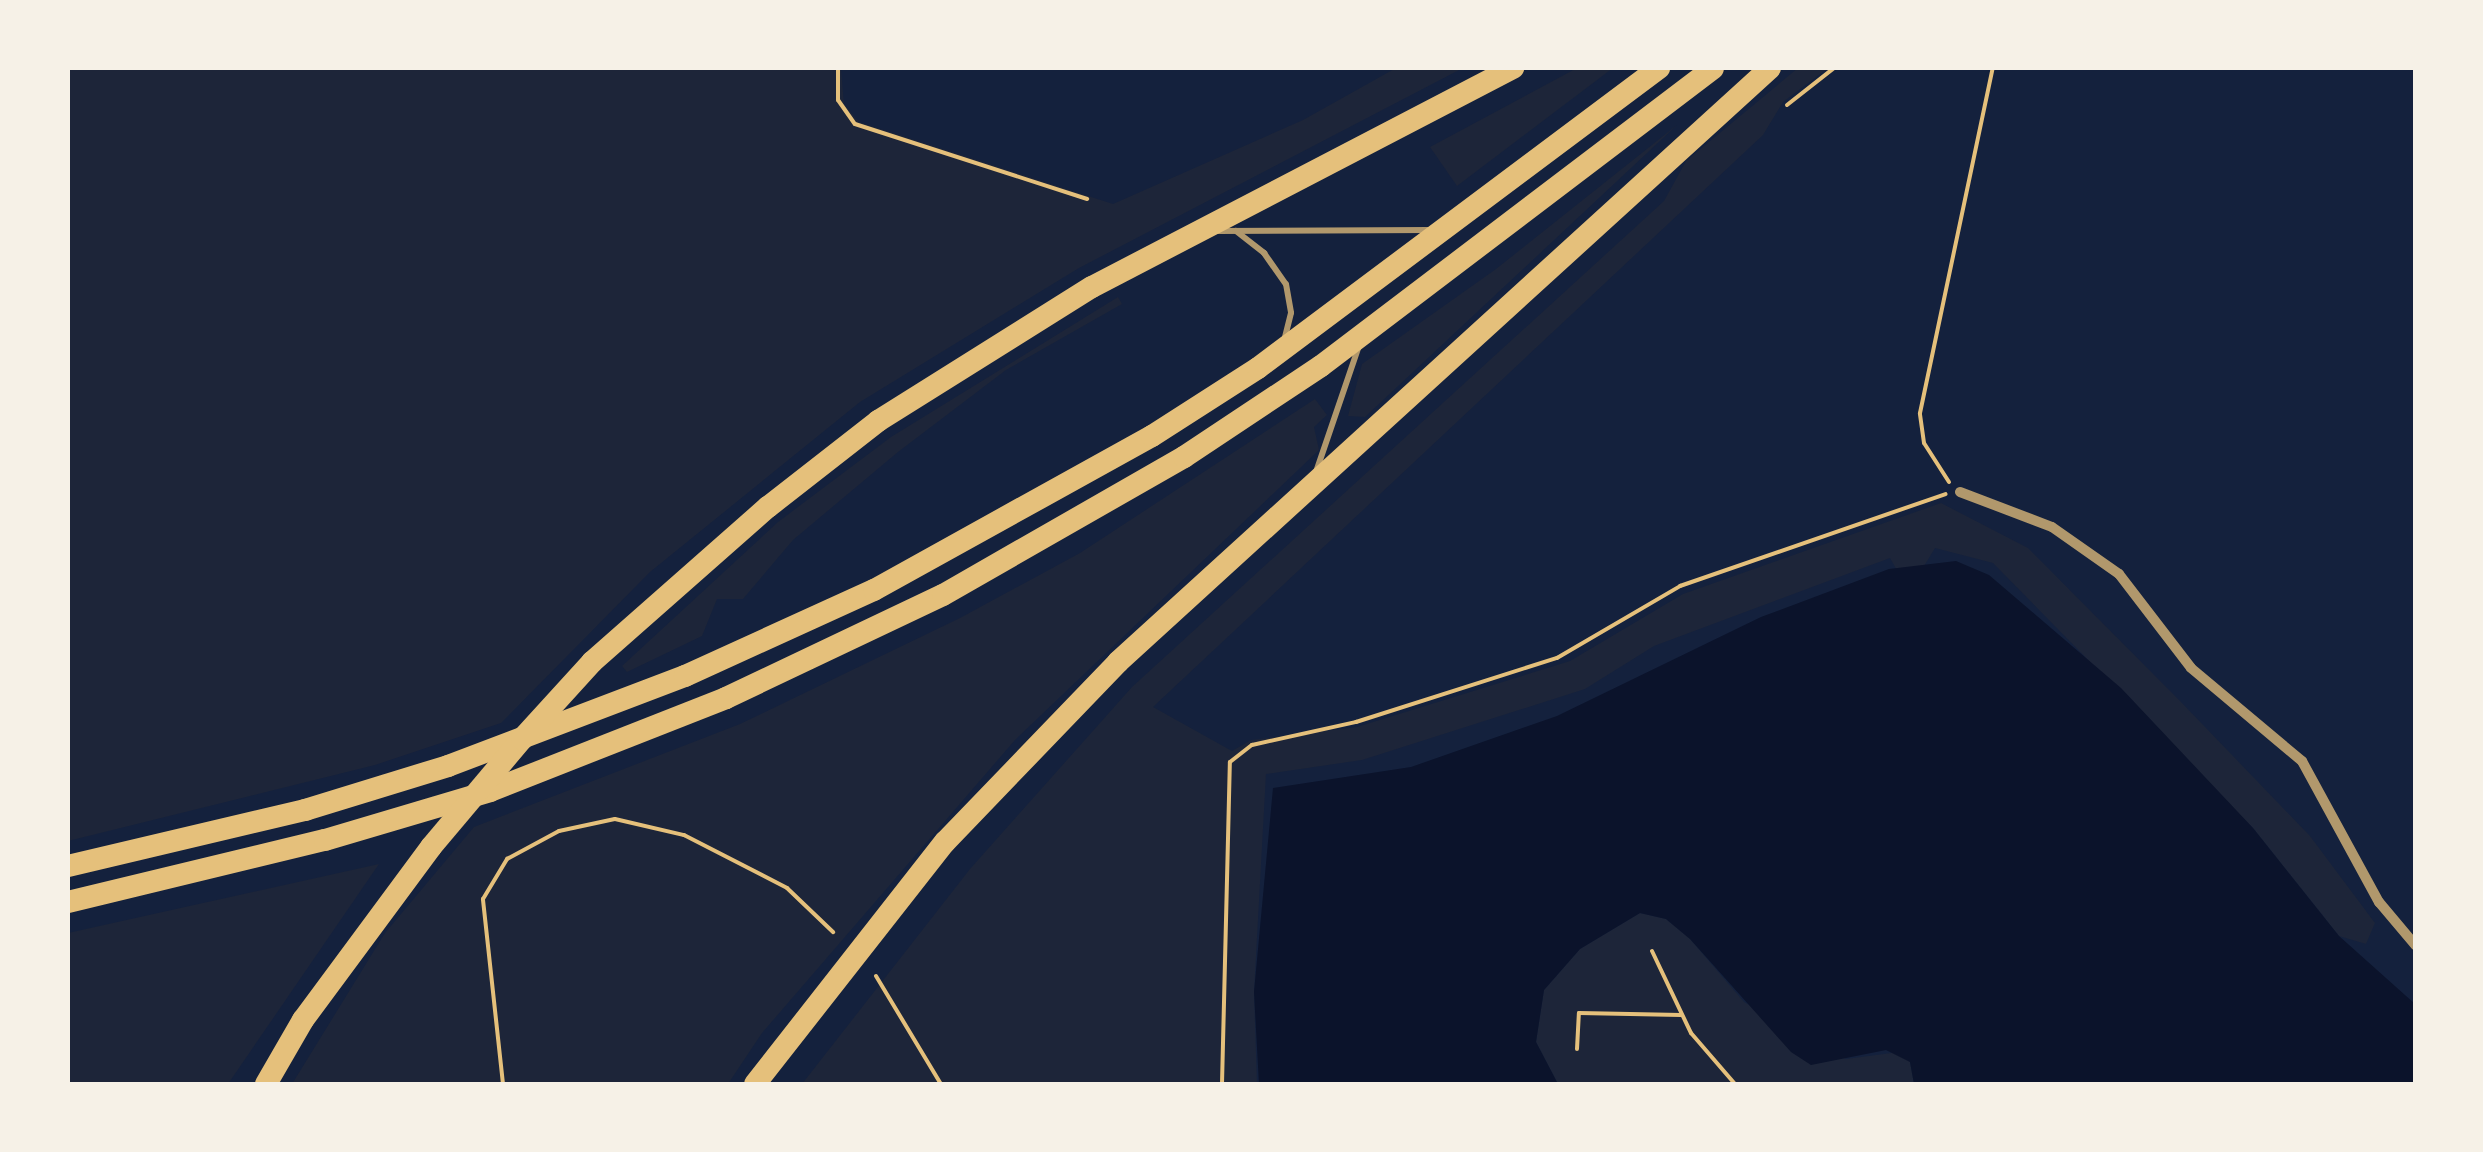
<!DOCTYPE html>
<style>
body{margin:0}
#map{position:relative;width:2483px;height:1152px;overflow:hidden;background:#14213d;font-family:Karla,sans-serif}
div>[style]{position:absolute}
[style*='--x']{left:calc(var(--x)*1px);top:calc(var(--y)*1px);width:calc(var(--w)*1px);rotate:calc(var(--a)*1deg)}
.green>*{inset:0;background:#1d2539}
.water>*{inset:0;background:#0b132b}
.path>*{height:4px;margin:-2px;padding:0 2px;transform-origin:2px;border-radius:2px;background:#e5c07b}
.service>*{height:6px;margin:-3px;padding:0 3px;transform-origin:3px;border-radius:3px;background:#b1986c}
.minor>*{height:10px;margin:-5px;padding:0 5px;transform-origin:5px;border-radius:5px;background:#b1986c}
.motorway>*{height:22px;margin:-11px;padding:0 11px;transform-origin:11px;border-radius:11px;background:#e5c07b}
span{translate:-50% -50%;white-space:nowrap;text-align:center;line-height:1.15;-webkit-text-stroke:8px #f6f1e7;paint-order:stroke}
.frame{position:absolute;inset:0;border:70px solid #f6f1e7;pointer-events:none}
</style>
<div id="map">
<div class="green">
<i style="clip-path:polygon(68px 68px,841px 68px,844px 104px,859px 122px,1113px 204px,1303px 120px,1396px 68px,1463px 68px,1079px 268px,860px 402px,650px 572px,501px 723px,375px 765px,68px 841px)"></i>
<i style="clip-path:polygon(1577px 68px,1613px 68px,1457px 186px,1430px 147px)"></i>
<i style="clip-path:polygon(1798px 68px,1828px 68px,1783px 102px,1763px 135px,1153px 707px,1232px 751px,1251px 740px,1357px 727px,1570px 661px,1683px 594px,1941px 503px,2028px 548px,2181px 702px,2310px 836px,2375px 923px,2366px 944px,2339px 936px,2253px 828px,1993px 563px,1935px 548px,1915px 581px,1899px 574px,1890px 558px,1654px 646px,1585px 689px,1362px 760px,1266px 774px,1254px 992px,1257px 1084px,802px 1084px,970px 869px,1132px 687px,1664px 201px,1686px 161px)"></i>
<i style="clip-path:polygon(1677px 125px,1365px 417px,1348px 416px,1362px 364px,1496px 269px)"></i>
<i style="clip-path:polygon(1118px 297px,1122px 304px,1006px 370px,898px 452px,793px 540px,743px 599px,717px 599px,702px 636px,627px 672px,622px 666px,778px 522px,891px 437px)"></i>
<i style="clip-path:polygon(1315px 399px,1327px 415px,1314px 427px,1319px 450px,1015px 740px,762px 1033px,728px 1084px,292px 1084px,385px 933px,474px 827px,740px 724px,960px 618px,1080px 553px)"></i>
<i style="clip-path:polygon(379px 864px,228px 1084px,68px 1084px,68px 933px)"></i>
<i style="clip-path:polygon(1640px 913px,1666px 919px,1690px 939px,1744px 1002px,1846px 1059px,1899px 1052px,1910px 1062px,1914px 1084px,1558px 1084px,1536px 1042px,1544px 990px,1580px 949px)"></i>
</div>
<div class="water">
<i style="clip-path:polygon(1956px 561px,1989px 575px,2121px 688px,2253px 828px,2339px 936px,2415px 1004px,2415px 1084px,1914px 1084px,1910px 1062px,1886px 1050px,1811px 1065px,1791px 1052px,1690px 939px,1666px 919px,1640px 913px,1580px 949px,1544px 990px,1536px 1042px,1558px 1084px,1259px 1084px,1254px 992px,1273px 788px,1411px 767px,1557px 716px,1761px 617px,1889px 569px)"></i>
</div>
<div class="path">
<i style="--x:838;--y:68;--w:32;--a:90"></i>
<i style="--x:838;--y:100;--w:29;--a:55"></i>
<i style="--x:855;--y:124;--w:244;--a:17.9"></i>
<i style="--x:1787;--y:105;--w:60;--a:-38.2"></i>
<i style="--x:1949;--y:482;--w:46;--a:-122.7"></i>
<i style="--x:1924;--y:443;--w:30;--a:-98"></i>
<i style="--x:1920;--y:413;--w:353;--a:-78.1"></i>
<i style="--x:1652;--y:951;--w:91;--a:64.6"></i>
<i style="--x:1691;--y:1033;--w:67;--a:49.2"></i>
<i style="--x:876;--y:976;--w:126;--a:59"></i>
<i style="--x:1577;--y:1049;--w:36;--a:-87"></i>
<i style="--x:1579;--y:1013;--w:102;--a:1.1"></i>
<i style="--x:503;--y:1084;--w:186;--a:-96.2"></i>
<i style="--x:483;--y:899;--w:47;--a:-59"></i>
<i style="--x:507;--y:859;--w:59;--a:-28.3"></i>
<i style="--x:559;--y:831;--w:57;--a:-12.1"></i>
<i style="--x:615;--y:819;--w:71;--a:13.1"></i>
<i style="--x:684;--y:835;--w:116;--a:27.2"></i>
<i style="--x:787;--y:888;--w:64;--a:43.7"></i>
<i style="--x:1222;--y:1084;--w:322;--a:-88.6"></i>
<i style="--x:1230;--y:762;--w:28;--a:-38"></i>
<i style="--x:1252;--y:745;--w:107;--a:-12.5"></i>
<i style="--x:1356;--y:722;--w:211;--a:-17.7"></i>
<i style="--x:1557;--y:658;--w:143;--a:-30.3"></i>
<i style="--x:1680;--y:586;--w:281;--a:-19.1"></i>
</div>
<div class="service">
<i style="--x:1217;--y:231;--w:212;--a:-0.3"></i>
<i style="--x:1236;--y:231;--w:36;--a:38"></i>
<i style="--x:1264;--y:253;--w:38;--a:55"></i>
<i style="--x:1286;--y:284;--w:29;--a:80"></i>
<i style="--x:1291;--y:313;--w:25;--a:104"></i>
<i style="--x:1316;--y:472;--w:133;--a:-71.2"></i>
</div>
<div class="minor">
<i style="--x:1960;--y:492;--w:98;--a:20.8"></i>
<i style="--x:2052;--y:527;--w:82;--a:35"></i>
<i style="--x:2119;--y:574;--w:118;--a:52.5"></i>
<i style="--x:2191;--y:668;--w:145;--a:40"></i>
<i style="--x:2302;--y:761;--w:161;--a:61.4"></i>
<i style="--x:2379;--y:902;--w:57;--a:49.9"></i>
</div>
<div class="motorway">
<i style="--x:68;--y:866;--w:244;--a:-13.3"></i>
<i style="--x:305;--y:810;--w:150;--a:-17.1"></i>
<i style="--x:448;--y:766;--w:254;--a:-20.8"></i>
<i style="--x:685;--y:676;--w:208;--a:-24.5"></i>
<i style="--x:874;--y:590;--w:318;--a:-29"></i>
<i style="--x:1152;--y:436;--w:126;--a:-32.7"></i>
<i style="--x:1258;--y:368;--w:501;--a:-36.8"></i>
<i style="--x:68;--y:902;--w:264;--a:-13.6"></i>
<i style="--x:325;--y:840;--w:172;--a:-16.5"></i>
<i style="--x:490;--y:791;--w:254;--a:-21.5"></i>
<i style="--x:726;--y:698;--w:240;--a:-25.4"></i>
<i style="--x:943;--y:595;--w:278;--a:-29.8"></i>
<i style="--x:1184;--y:457;--w:164;--a:-33.6"></i>
<i style="--x:1321;--y:366;--w:492;--a:-37.2"></i>
<i style="--x:266;--y:1084;--w:74;--a:-60"></i>
<i style="--x:303;--y:1020;--w:215;--a:-53.5"></i>
<i style="--x:431;--y:847;--w:141;--a:-49.9"></i>
<i style="--x:522;--y:739;--w:104;--a:-47.7"></i>
<i style="--x:592;--y:662;--w:235;--a:-41.4"></i>
<i style="--x:768;--y:507;--w:140;--a:-38"></i>
<i style="--x:878;--y:421;--w:252;--a:-32.1"></i>
<i style="--x:1092;--y:287;--w:475;--a:-27.5"></i>
<i style="--x:755;--y:1084;--w:308;--a:-51.9"></i>
<i style="--x:945;--y:842;--w:250;--a:-46.1"></i>
<i style="--x:1118;--y:662;--w:882;--a:-42.33"></i>
</div>
<div class="frame"></div>
</div>
